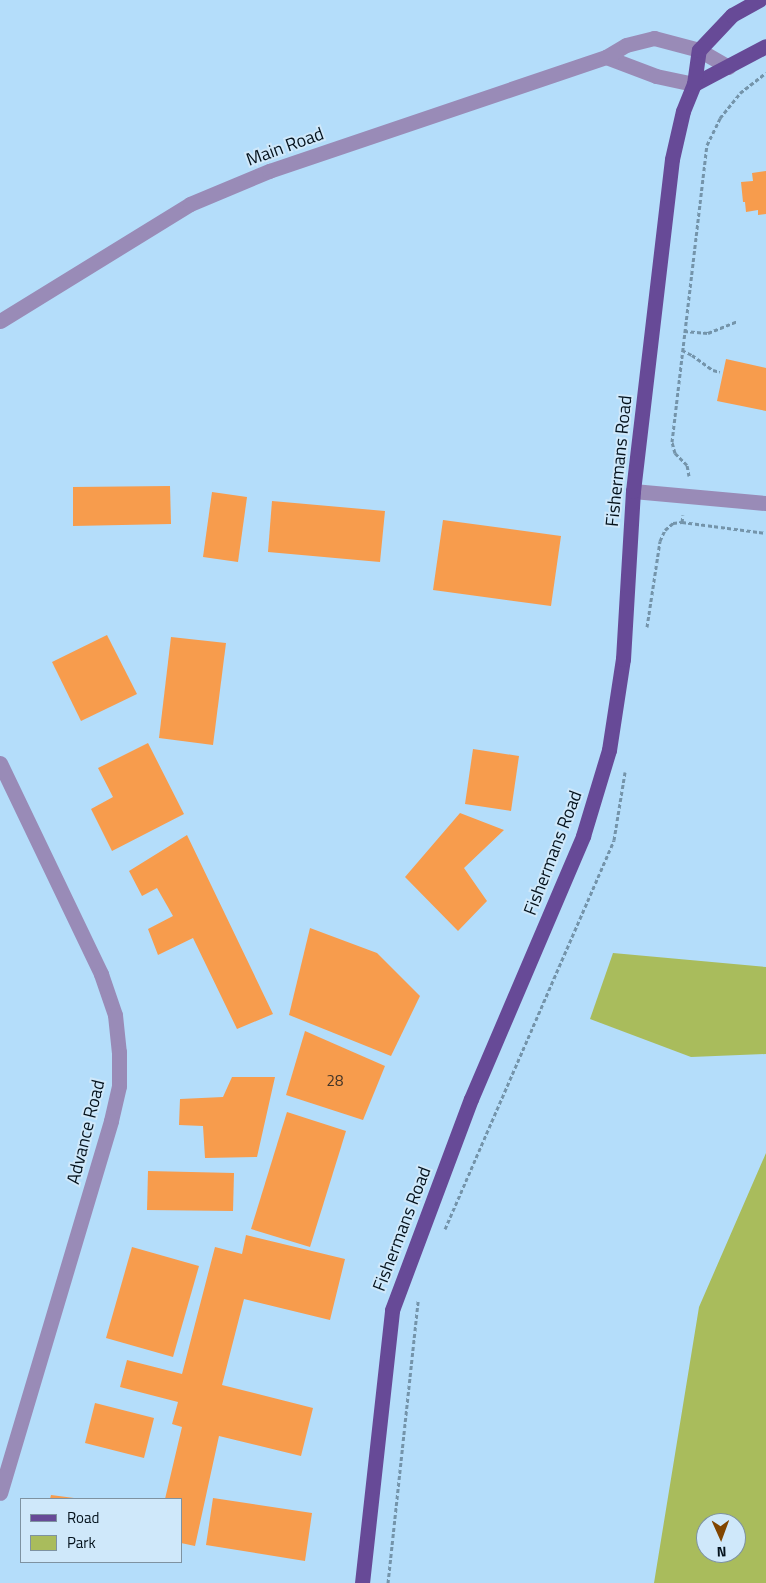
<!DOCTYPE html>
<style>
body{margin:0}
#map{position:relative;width:766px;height:1583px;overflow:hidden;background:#b4ddfa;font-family:"Titillium Web",sans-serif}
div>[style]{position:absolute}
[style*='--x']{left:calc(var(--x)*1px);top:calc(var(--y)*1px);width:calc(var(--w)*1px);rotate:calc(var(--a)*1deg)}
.green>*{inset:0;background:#a9bc5c}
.building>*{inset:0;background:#f79c4d}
.path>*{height:3px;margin-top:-1.5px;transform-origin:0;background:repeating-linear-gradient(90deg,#7494aa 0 4px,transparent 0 6.5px)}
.minor>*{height:15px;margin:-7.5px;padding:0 7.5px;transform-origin:7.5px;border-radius:7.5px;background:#998bb7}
.major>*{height:15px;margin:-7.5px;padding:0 7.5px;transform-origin:7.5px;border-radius:7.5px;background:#674a97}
span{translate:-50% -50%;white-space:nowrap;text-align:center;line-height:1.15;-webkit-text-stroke:4px #cfe8fa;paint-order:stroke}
.number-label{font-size:15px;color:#413428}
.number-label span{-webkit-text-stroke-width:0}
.street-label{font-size:18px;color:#04121c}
.legend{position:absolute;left:20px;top:1498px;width:162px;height:65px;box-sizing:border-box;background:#cfe8fa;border:1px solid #7e92a1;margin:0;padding:6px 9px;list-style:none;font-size:15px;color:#04121c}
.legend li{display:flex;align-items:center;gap:10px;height:25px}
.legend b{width:25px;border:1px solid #7e92a1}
.north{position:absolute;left:696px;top:1513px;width:50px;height:50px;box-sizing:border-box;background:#cfe8fa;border:1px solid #7e92a1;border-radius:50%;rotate:178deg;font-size:14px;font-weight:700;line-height:20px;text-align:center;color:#04121c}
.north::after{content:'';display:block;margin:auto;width:18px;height:22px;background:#814500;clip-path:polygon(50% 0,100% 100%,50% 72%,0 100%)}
</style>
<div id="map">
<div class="green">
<i style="clip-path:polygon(613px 953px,766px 967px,766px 1054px,691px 1057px,590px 1019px)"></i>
<i style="clip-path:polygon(evenodd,766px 1153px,766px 1583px,654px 1583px,699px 1307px,766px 1153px,706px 1523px,736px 1523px,736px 1553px,706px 1553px,706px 1523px)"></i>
</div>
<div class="building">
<i style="clip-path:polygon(766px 171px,766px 214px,758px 215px,758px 210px,746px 212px,745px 202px,743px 202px,741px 182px,753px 181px,752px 173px)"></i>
<i style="clip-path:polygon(726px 359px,766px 368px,766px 411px,717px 401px)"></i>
<i style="clip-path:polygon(170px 486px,171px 524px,73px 526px,73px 487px)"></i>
<i style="clip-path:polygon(212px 492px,247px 497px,238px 562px,203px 557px)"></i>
<i style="clip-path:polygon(272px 501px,385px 511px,380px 562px,268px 552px)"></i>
<i style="clip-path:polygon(443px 520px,561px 536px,551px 606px,433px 590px)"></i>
<i style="clip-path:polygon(107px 635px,137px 694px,81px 721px,52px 662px)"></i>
<i style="clip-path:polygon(171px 637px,226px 643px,213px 745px,159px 738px)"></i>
<i style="clip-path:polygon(148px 743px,184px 814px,112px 851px,91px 809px,113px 797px,98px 768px)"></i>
<i style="clip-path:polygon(473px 749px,519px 756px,511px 811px,465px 804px)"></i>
<i style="clip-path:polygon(460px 813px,504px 830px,464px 868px,487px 901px,458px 931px,405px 877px)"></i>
<i style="clip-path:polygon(187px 835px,273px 1014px,237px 1029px,193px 938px,158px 955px,148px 929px,173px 916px,157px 888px,142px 896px,129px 871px)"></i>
<i style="clip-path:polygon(310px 928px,377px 953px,420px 996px,391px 1056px,289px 1015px)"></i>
<i style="clip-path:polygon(305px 1031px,385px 1066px,363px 1120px,286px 1095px)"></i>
<i style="clip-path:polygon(232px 1077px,275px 1077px,257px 1157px,205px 1158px,203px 1126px,179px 1125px,180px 1099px,223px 1097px)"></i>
<i style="clip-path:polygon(287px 1112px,346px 1131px,310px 1247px,251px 1229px)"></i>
<i style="clip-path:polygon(148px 1171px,234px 1173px,233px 1211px,147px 1210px)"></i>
<i style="clip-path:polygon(246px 1235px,345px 1259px,330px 1320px,244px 1299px,222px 1385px,313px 1408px,301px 1456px,219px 1436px,195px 1546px,181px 1543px,181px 1499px,165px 1499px,182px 1427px,172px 1424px,178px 1402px,120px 1387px,127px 1360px,182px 1374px,215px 1247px,242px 1254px)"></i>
<i style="clip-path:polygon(132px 1247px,199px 1266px,173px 1357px,106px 1338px)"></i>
<i style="clip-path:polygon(95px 1403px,154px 1418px,144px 1458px,85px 1443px)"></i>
<i style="clip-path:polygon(51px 1495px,74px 1498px,74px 1499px,50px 1499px)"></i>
<i style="clip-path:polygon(213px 1498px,312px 1513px,305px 1561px,206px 1545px)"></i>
</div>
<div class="path">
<i style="--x:684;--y:331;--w:24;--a:5"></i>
<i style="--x:708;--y:333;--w:31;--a:-22"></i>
<i style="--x:682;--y:350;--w:11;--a:27"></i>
<i style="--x:692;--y:355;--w:26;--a:36"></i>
<i style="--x:713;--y:370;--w:7;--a:16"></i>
<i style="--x:689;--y:476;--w:11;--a:-100"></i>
<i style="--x:687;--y:465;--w:17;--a:-135"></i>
<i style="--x:675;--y:453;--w:11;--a:-105"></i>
<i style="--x:672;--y:442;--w:299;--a:-83.3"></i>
<i style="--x:707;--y:145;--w:30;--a:-64"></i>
<i style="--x:720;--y:118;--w:32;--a:-51"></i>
<i style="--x:740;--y:93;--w:33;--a:-38"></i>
<i style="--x:682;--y:522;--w:85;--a:7.5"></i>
<i style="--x:647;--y:627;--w:87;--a:-81.4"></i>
<i style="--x:660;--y:541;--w:12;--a:-66"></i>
<i style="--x:665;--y:530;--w:11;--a:-41"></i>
<i style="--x:673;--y:523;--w:9;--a:-6"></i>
<i style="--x:682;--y:522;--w:7;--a:-82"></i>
<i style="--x:445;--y:1229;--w:424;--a:-66.5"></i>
<i style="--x:614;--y:840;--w:69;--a:-80.8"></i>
<i style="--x:388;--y:1583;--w:285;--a:-83.9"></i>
</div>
<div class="minor">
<i style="--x:606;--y:57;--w:53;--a:20.8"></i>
<i style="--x:656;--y:76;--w:39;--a:12"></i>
<i style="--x:0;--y:321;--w:223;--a:-31.6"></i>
<i style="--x:190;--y:204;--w:86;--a:-22.7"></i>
<i style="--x:269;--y:171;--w:356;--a:-18.7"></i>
<i style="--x:606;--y:57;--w:23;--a:-31"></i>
<i style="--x:626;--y:45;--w:29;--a:-14"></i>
<i style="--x:654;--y:38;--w:47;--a:14.9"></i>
<i style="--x:699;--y:50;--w:34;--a:30"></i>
<i style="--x:633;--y:491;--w:134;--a:5.2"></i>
<i style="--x:0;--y:763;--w:234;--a:64.4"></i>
<i style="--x:101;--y:974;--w:43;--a:71.1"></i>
<i style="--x:115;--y:1015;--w:37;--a:84"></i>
<i style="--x:119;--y:1052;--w:34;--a:90"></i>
<i style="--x:119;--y:1086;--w:36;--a:103"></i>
<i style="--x:111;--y:1121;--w:388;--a:106.6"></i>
</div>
<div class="major">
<i style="--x:694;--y:84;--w:81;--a:-27.8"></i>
<i style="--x:362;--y:1583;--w:275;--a:-83.7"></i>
<i style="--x:392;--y:1310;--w:225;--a:-69.5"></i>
<i style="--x:471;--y:1099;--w:286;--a:-66.9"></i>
<i style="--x:583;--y:836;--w:90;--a:-73.2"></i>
<i style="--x:609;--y:750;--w:92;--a:-81.3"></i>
<i style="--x:623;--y:659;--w:168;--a:-86.6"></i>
<i style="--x:633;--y:491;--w:334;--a:-83.3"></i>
<i style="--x:672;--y:159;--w:49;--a:-77.1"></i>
<i style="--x:683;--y:111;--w:29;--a:-68"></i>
<i style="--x:694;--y:84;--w:34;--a:-82"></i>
<i style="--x:699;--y:50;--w:48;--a:-46.7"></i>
<i style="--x:732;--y:15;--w:31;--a:-29"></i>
</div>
<div class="number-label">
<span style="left:335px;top:1081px">28</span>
</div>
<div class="street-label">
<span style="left:285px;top:147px;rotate:-20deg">Main Road</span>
<span style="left:619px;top:461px;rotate:-84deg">Fishermans Road</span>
<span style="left:553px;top:853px;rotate:-69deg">Fishermans Road</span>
<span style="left:86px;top:1132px;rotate:-76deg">Advance Road</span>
<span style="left:402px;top:1229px;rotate:-69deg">Fishermans Road</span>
</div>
<ul class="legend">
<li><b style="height:6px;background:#674a97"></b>Road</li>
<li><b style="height:14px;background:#a9bc5c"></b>Park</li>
</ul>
<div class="north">N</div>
</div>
